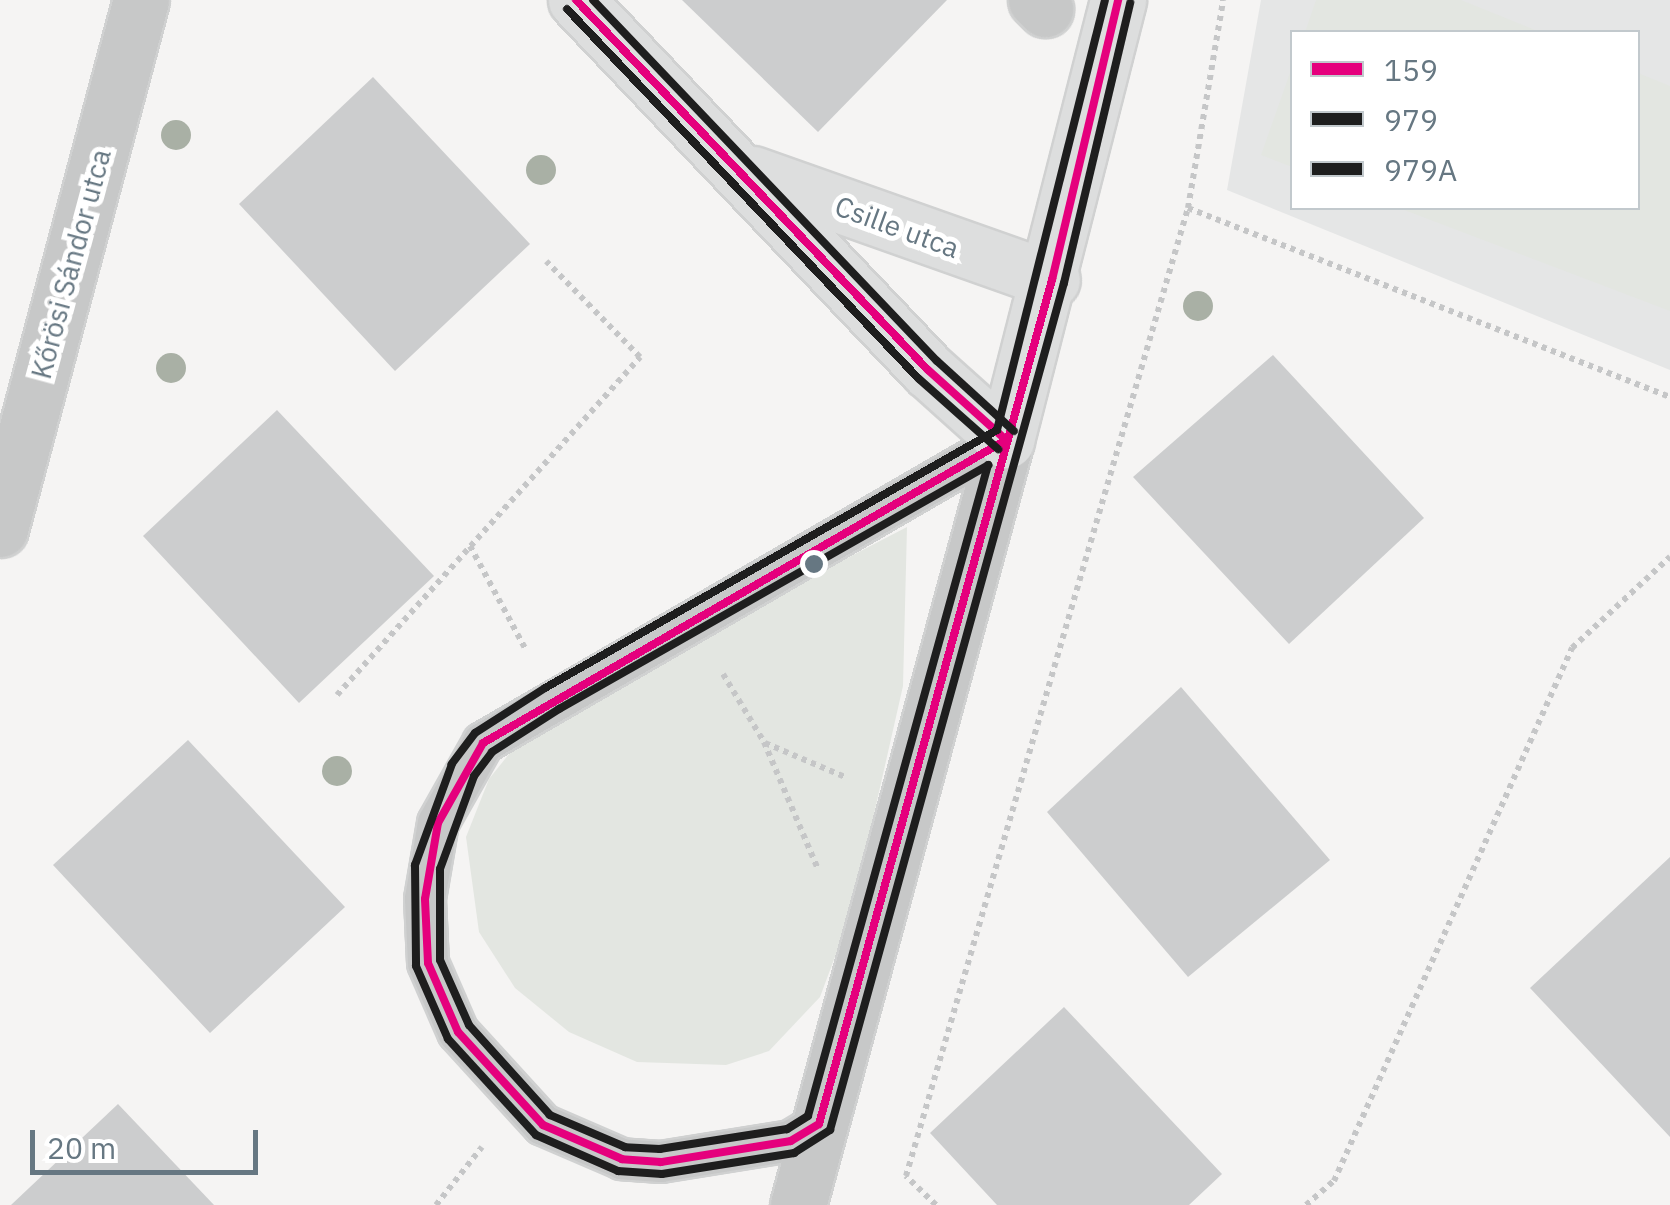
<!DOCTYPE html>
<meta charset="utf-8">
<style>
body{margin:0}
#map{position:relative;width:1670px;height:1205px;overflow:hidden;background:#f5f4f3;font-family:"IBM Plex Sans",sans-serif}
div>[style]{position:absolute}
[style*='--x']{left:calc(var(--x)*1px);top:calc(var(--y)*1px);width:calc(var(--w)*1px);rotate:calc(var(--a)*1deg)}
.built>*{inset:0;background:#e5e6e6}
.green>*{inset:0;background:#e3e6e1}
.building>*{inset:0;background:#cccdce}
.path>*{height:6px;margin-top:-3px;transform-origin:0;background:repeating-linear-gradient(90deg,#c5c6c7 0 5px,transparent 0 10px)}
.roads{filter:drop-shadow(2px 0 #d0d1d1) drop-shadow(-2px 0 #d0d1d1) drop-shadow(0 2px #d0d1d1) drop-shadow(0 -2px #d0d1d1)}
.lane>*{height:40px;margin:-20px;padding:0 20px;transform-origin:20px;border-radius:20px;background:#c7c8c8}
.street>*{height:55px;margin:-27.5px;padding:0 27.5px;transform-origin:27.5px;border-radius:27.5px;background:#c7c8c8}
.secondary>*{height:55px;margin:-27.5px;padding:0 27.5px;transform-origin:27.5px;border-radius:27.5px;background:#dddede}
.bus-1>*{height:8px;margin:-4px;padding:0 4px;transform-origin:4px;border-radius:4px;background:#e5007d}
.bus-2>*{height:8px;margin:-4px;padding:0 4px;transform-origin:4px;border-radius:4px;background:#1e1e1e}
.bus-3>*{height:8px;margin:-4px;padding:0 4px;transform-origin:4px;border-radius:4px;background:#1e1e1e}
.trees>*{width:30px;height:30px;margin:-15px;border-radius:50%;background:#a9b0a5}
.dots>*{width:28px;height:28px;translate:-50% -50%;box-sizing:border-box;border:5px solid #fff;border-radius:50%}
span{translate:-50% -50%;white-space:nowrap;text-align:center;line-height:1.15;-webkit-text-stroke:10px #fff;paint-order:stroke}
.street-label{font-size:28px;color:#667782}
.legend{position:absolute;left:1290px;top:30px;width:350px;height:180px;box-sizing:border-box;background:#fff;border:2px solid #c2c9cd;margin:0;padding:12px 18px;list-style:none;font-size:30px;color:#667782}
.legend li{display:flex;align-items:center;gap:20px;height:50px}
.legend b{width:50px;border:2px solid #c2c9cd}
.scale{position:absolute;left:30px;top:1130px;width:228px;height:45px;box-sizing:border-box;border:5px solid #667782;border-top:0;padding-left:12px;font-size:30px;line-height:35px;white-space:nowrap;color:#667782;-webkit-text-stroke:8px #fff;paint-order:stroke}
</style>
<div id="map">
<div class="built">
<i style="clip-path:polygon(evenodd,1261px 0,1670px 0,1670px 370px,1227px 190px,1261px 0,1292px 32px,1638px 32px,1638px 208px,1292px 208px,1292px 32px)"></i>
</div>
<div class="green">
<i style="clip-path:polygon(1316px 0,1461px 0,1540px 32px,1305px 32px)"></i>
<i style="clip-path:polygon(1292px 67px,1292px 167px,1261px 155px)"></i>
<i style="clip-path:polygon(1638px 73px,1670px 86px,1670px 311px,1399px 208px,1638px 208px)"></i>
<i style="clip-path:polygon(907px 527px,903px 686px,852px 911px,820px 997px,769px 1051px,726px 1065px,637px 1062px,569px 1032px,515px 988px,479px 932px,466px 837px,489px 779px,537px 719px)"></i>
</div>
<div class="building">
<i style="clip-path:polygon(682px 0,947px 0,818px 132px)"></i>
<i style="clip-path:polygon(373px 77px,530px 244px,395px 371px,239px 204px)"></i>
<i style="clip-path:polygon(1273px 355px,1424px 518px,1289px 644px,1133px 477px)"></i>
<i style="clip-path:polygon(277px 410px,434px 576px,299px 703px,143px 536px)"></i>
<i style="clip-path:polygon(1181px 687px,1330px 860px,1188px 977px,1047px 812px)"></i>
<i style="clip-path:polygon(188px 740px,345px 907px,210px 1033px,53px 865px)"></i>
<i style="clip-path:polygon(1670px 857px,1670px 1137px,1530px 988px)"></i>
<i style="clip-path:polygon(1064px 1007px,1222px 1174px,1189px 1205px,997px 1205px,930px 1133px)"></i>
<i style="clip-path:polygon(118px 1104px,214px 1205px,11px 1205px)"></i>
</div>
<div class="path">
<i style="--x:1188;--y:208;--w:518;--a:21.41"></i>
<i style="--x:470;--y:546;--w:118;--a:61.7"></i>
<i style="--x:723;--y:674;--w:79;--a:58.9"></i>
<i style="--x:764;--y:742;--w:138;--a:67"></i>
<i style="--x:337;--y:695;--w:454;--a:-48.1"></i>
<i style="--x:640;--y:357;--w:134;--a:-134.4"></i>
<i style="--x:765;--y:743;--w:87;--a:23"></i>
<i style="--x:436;--y:1205;--w:74;--a:-51.6"></i>
<i style="--x:936;--y:1205;--w:42;--a:-136"></i>
<i style="--x:906;--y:1176;--w:1008;--a:-73.76"></i>
<i style="--x:1188;--y:208;--w:211;--a:-80.4"></i>
<i style="--x:1306;--y:1205;--w:37;--a:-41"></i>
<i style="--x:1334;--y:1181;--w:584;--a:-65.94"></i>
<i style="--x:1572;--y:648;--w:134;--a:-42.9"></i>
</div>
<div class="roads">
<div class="lane">
<i style="--x:819;--y:1124;--w:33;--a:149"></i>
<i style="--x:791;--y:1141;--w:132;--a:170.8"></i>
<i style="--x:661;--y:1162;--w:39;--a:-176"></i>
<i style="--x:622;--y:1159;--w:86;--a:-156.7"></i>
<i style="--x:543;--y:1125;--w:126;--a:-132.4"></i>
<i style="--x:458;--y:1032;--w:75;--a:-113.5"></i>
<i style="--x:428;--y:963;--w:64;--a:-92.7"></i>
<i style="--x:425;--y:899;--w:77;--a:-80.3"></i>
<i style="--x:438;--y:823;--w:92;--a:-60.6"></i>
<i style="--x:483;--y:743;--w:604;--a:-30.09"></i>
</div>
<div class="street">
<i style="--x:1036;--y:0;--w:13;--a:45"></i>
<i style="--x:0;--y:529;--w:547;--a:-75.08"></i>
<i style="--x:798;--y:1205;--w:793;--a:-74.79"></i>
</div>
<div class="secondary">
<i style="--x:576;--y:0;--w:511;--a:46.43"></i>
<i style="--x:928;--y:370;--w:105;--a:41.9"></i>
<i style="--x:1006;--y:440;--w:454;--a:-75.7"></i>
<i style="--x:753;--y:174;--w:317;--a:19.5"></i>
</div>
</div>
<div class="bus-1">
<i style="--x:576;--y:0;--w:511;--a:46.43"></i>
<i style="--x:928;--y:370;--w:105;--a:41.9"></i>
<i style="--x:819;--y:1124;--w:33;--a:149"></i>
<i style="--x:791;--y:1141;--w:132;--a:170.8"></i>
<i style="--x:661;--y:1162;--w:39;--a:-176"></i>
<i style="--x:622;--y:1159;--w:86;--a:-156.7"></i>
<i style="--x:543;--y:1125;--w:126;--a:-132.4"></i>
<i style="--x:458;--y:1032;--w:75;--a:-113.5"></i>
<i style="--x:428;--y:963;--w:64;--a:-92.7"></i>
<i style="--x:425;--y:899;--w:77;--a:-80.3"></i>
<i style="--x:438;--y:823;--w:92;--a:-60.6"></i>
<i style="--x:483;--y:743;--w:604;--a:-30.09"></i>
<i style="--x:819;--y:1124;--w:876;--a:-74.57"></i>
<i style="--x:1052;--y:280;--w:288;--a:-76.7"></i>
</div>
<div class="bus-2">
<i style="--x:567;--y:9;--w:511;--a:46.43"></i>
<i style="--x:919;--y:379;--w:106;--a:41.5"></i>
<i style="--x:997;--y:430;--w:520;--a:150.28"></i>
<i style="--x:545;--y:688;--w:83;--a:147.3"></i>
<i style="--x:475;--y:733;--w:39;--a:127"></i>
<i style="--x:452;--y:764;--w:108;--a:110.1"></i>
<i style="--x:415;--y:865;--w:101;--a:89.4"></i>
<i style="--x:416;--y:966;--w:80;--a:66.3"></i>
<i style="--x:448;--y:1039;--w:130;--a:47.5"></i>
<i style="--x:536;--y:1135;--w:90;--a:23.7"></i>
<i style="--x:618;--y:1171;--w:44;--a:3.9"></i>
<i style="--x:662;--y:1174;--w:134;--a:-9"></i>
<i style="--x:794;--y:1153;--w:43;--a:-32.6"></i>
<i style="--x:830;--y:1130;--w:879;--a:-74.56"></i>
<i style="--x:1064;--y:283;--w:288;--a:-76.7"></i>
</div>
<div class="bus-3">
<i style="--x:593;--y:0;--w:499;--a:46.4"></i>
<i style="--x:937;--y:361;--w:104;--a:42.3"></i>
<i style="--x:997;--y:430;--w:443;--a:-75.9"></i>
<i style="--x:988;--y:465;--w:675;--a:105.46"></i>
<i style="--x:808;--y:1116;--w:25;--a:148"></i>
<i style="--x:787;--y:1129;--w:129;--a:171.1"></i>
<i style="--x:660;--y:1149;--w:35;--a:-177"></i>
<i style="--x:625;--y:1147;--w:82;--a:-156.9"></i>
<i style="--x:550;--y:1115;--w:121;--a:-132"></i>
<i style="--x:469;--y:1025;--w:71;--a:-114"></i>
<i style="--x:440;--y:960;--w:91;--a:-90"></i>
<i style="--x:440;--y:869;--w:99;--a:-69.9"></i>
<i style="--x:474;--y:776;--w:30;--a:-53"></i>
<i style="--x:492;--y:752;--w:80;--a:-32.7"></i>
<i style="--x:559;--y:709;--w:494;--a:-29.6"></i>
</div>
<div class="trees">
<i style="left:176px;top:135px"></i>
<i style="left:541px;top:170px"></i>
<i style="left:1198px;top:306px"></i>
<i style="left:171px;top:368px"></i>
<i style="left:337px;top:771px"></i>
</div>
<div class="dots">
<i style="left:814px;top:564px;background:#667782"></i>
</div>
<div class="street-label">
<span style="left:897px;top:227px;rotate:20deg">Csille utca</span>
<span style="left:71px;top:264px;rotate:-75deg">Kőrösi Sándor utca</span>
</div>
<ul class="legend">
<li><b style="height:12px;background:#e5007d"></b>159</li>
<li><b style="height:12px;background:#1e1e1e"></b>979</li>
<li><b style="height:12px;background:#1e1e1e"></b>979A</li>
</ul>
<div class="scale">20 m</div>
</div>
